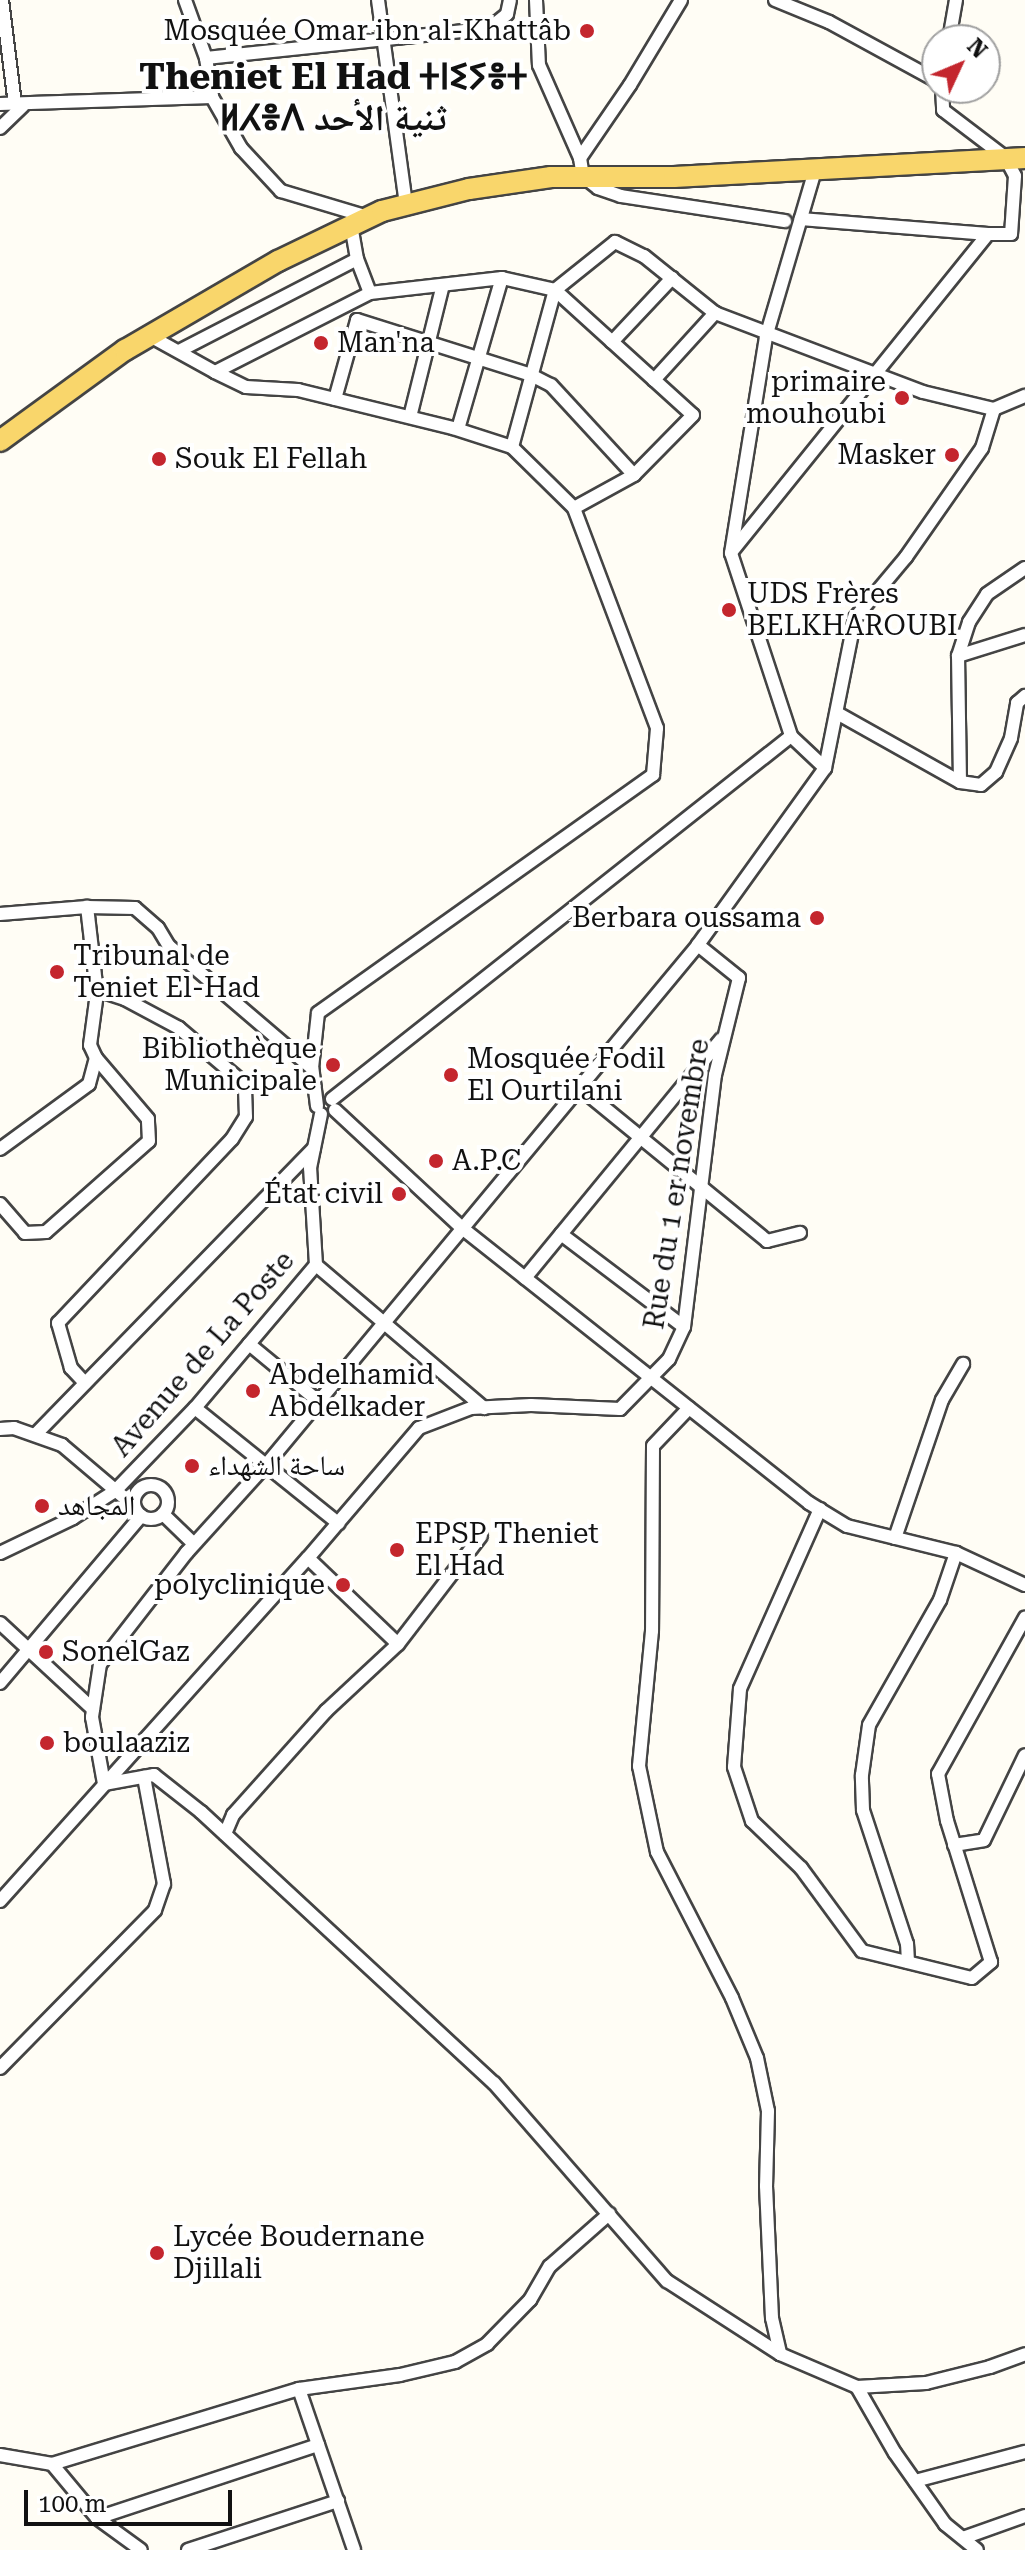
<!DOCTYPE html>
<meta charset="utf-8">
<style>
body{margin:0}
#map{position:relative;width:1025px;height:2550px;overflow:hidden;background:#fffdf5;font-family:"Roboto Serif","Noto Naskh Arabic","Noto Sans Tifinagh",serif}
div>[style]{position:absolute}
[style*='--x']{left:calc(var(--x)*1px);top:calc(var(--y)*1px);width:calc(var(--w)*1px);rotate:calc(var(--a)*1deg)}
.roads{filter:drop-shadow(2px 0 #444) drop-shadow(-2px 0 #444) drop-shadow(0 2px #444) drop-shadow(0 -2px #444)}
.street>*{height:12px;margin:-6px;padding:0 6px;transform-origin:6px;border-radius:6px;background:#fff}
.street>.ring{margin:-6px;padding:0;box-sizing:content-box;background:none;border:12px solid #fff;border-radius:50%}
.primary>*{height:20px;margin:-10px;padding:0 10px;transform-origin:10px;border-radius:10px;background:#f9d66b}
.dots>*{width:22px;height:22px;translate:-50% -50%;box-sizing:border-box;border:4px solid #fff;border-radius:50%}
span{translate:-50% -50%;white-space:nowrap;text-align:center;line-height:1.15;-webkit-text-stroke:8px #fff;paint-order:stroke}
.poi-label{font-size:28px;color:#111}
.right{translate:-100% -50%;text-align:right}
.left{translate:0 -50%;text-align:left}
.street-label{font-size:28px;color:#111}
.district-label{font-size:36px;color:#111;font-weight:700}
.north{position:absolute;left:921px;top:24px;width:80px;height:80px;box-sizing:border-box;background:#fff;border:2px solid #a0a0a0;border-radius:50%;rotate:46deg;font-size:22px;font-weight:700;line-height:32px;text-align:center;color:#111}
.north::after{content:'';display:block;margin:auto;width:28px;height:36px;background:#c4262e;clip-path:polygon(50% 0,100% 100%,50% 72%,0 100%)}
.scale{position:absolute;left:24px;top:2490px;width:208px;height:36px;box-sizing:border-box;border:4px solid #111;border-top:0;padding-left:10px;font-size:24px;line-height:28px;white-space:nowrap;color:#111;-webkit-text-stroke:6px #fff;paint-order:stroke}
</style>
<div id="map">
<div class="roads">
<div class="street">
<i style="--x:2;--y:0;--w:106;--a:82.9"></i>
<i style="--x:185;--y:0;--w:62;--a:70.1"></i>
<i style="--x:206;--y:58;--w:39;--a:81"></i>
<i style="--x:212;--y:97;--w:59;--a:60.4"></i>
<i style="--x:241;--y:148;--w:59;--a:47.1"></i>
<i style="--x:281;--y:191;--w:91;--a:16.6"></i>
<i style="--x:378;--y:0;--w:207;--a:82.2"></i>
<i style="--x:536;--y:0;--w:65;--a:87.4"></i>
<i style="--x:539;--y:65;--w:102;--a:66.2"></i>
<i style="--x:580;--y:158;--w:18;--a:81"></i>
<i style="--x:583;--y:176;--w:19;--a:39"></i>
<i style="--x:598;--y:188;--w:24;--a:19"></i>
<i style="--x:621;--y:196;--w:166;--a:8.7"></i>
<i style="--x:775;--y:0;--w:58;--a:22.2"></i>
<i style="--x:829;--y:22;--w:123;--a:28.6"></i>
<i style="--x:949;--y:40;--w:41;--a:-80.1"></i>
<i style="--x:206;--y:58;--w:286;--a:-6"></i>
<i style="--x:490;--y:28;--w:22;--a:-39"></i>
<i style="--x:507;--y:14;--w:14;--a:-78"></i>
<i style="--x:942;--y:88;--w:22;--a:87"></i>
<i style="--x:943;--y:110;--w:78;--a:37.2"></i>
<i style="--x:1005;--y:157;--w:21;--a:62"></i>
<i style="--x:1015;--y:176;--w:58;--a:93.9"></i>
<i style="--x:1011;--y:234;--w:23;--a:180"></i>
<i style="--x:0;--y:104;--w:212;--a:-1.9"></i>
<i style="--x:0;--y:128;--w:32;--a:-44"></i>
<i style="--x:580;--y:158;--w:88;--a:-55.6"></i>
<i style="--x:630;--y:85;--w:99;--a:-59"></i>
<i style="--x:816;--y:167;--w:177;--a:106.4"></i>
<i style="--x:766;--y:337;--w:219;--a:99.2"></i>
<i style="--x:731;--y:553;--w:193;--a:71.8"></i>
<i style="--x:791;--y:736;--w:47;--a:43.3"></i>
<i style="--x:825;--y:768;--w:218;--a:125.7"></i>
<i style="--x:698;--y:945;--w:676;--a:129.72"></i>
<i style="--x:266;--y:1465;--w:118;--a:132.2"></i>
<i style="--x:187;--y:1552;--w:142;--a:127.8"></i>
<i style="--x:100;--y:1664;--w:54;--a:98.6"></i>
<i style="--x:92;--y:1717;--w:68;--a:79.8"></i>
<i style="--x:104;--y:1784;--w:51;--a:-10.2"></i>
<i style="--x:154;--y:1775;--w:60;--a:38.2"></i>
<i style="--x:201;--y:1812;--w:399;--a:42.8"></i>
<i style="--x:494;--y:2083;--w:263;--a:48.9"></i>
<i style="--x:667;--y:2281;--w:135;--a:32.9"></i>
<i style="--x:780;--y:2354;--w:84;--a:23.2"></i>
<i style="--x:857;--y:2387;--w:76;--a:60.1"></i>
<i style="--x:895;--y:2453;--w:87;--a:54.8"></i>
<i style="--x:945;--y:2524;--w:41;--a:39.1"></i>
<i style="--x:357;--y:259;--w:36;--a:69"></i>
<i style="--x:150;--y:336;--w:74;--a:29"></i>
<i style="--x:215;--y:372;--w:174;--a:-27"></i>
<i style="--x:370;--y:293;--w:133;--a:-6.5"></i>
<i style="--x:502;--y:278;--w:54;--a:12.8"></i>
<i style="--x:555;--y:290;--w:186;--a:42.2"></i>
<i style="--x:693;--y:415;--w:84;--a:134.5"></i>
<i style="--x:634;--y:475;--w:68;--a:151.2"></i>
<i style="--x:612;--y:342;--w:88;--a:-46.8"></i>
<i style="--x:179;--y:351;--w:200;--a:-27.3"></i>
<i style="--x:357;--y:259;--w:34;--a:-100"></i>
<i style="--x:215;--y:372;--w:34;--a:26"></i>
<i style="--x:246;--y:387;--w:52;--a:3.3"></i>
<i style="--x:298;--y:390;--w:160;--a:13.8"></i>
<i style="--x:453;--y:428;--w:62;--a:17.9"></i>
<i style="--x:654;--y:380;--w:91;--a:-47.7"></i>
<i style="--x:335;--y:399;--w:82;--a:-74.4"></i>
<i style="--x:357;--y:320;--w:182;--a:17.5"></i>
<i style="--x:531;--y:375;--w:22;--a:27"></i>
<i style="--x:551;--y:385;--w:122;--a:47.3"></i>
<i style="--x:994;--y:409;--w:34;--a:-23"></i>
<i style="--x:410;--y:417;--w:136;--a:-76"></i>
<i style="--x:458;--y:429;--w:157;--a:-73.8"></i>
<i style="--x:733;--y:550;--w:406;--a:-51.1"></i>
<i style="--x:988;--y:234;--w:188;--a:-175.4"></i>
<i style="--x:958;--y:656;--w:70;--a:-17.4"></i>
<i style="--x:837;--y:713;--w:141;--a:29.3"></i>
<i style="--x:960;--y:782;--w:21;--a:8"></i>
<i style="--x:981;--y:785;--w:20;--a:-41"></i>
<i style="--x:996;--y:772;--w:37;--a:-66"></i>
<i style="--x:1011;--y:738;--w:36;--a:-80"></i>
<i style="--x:1017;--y:703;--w:11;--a:-41"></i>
<i style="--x:960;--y:782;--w:126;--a:-90.9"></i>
<i style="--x:958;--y:656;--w:36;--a:-72"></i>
<i style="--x:969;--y:622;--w:33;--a:-57"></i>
<i style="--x:987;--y:594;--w:46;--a:-34.4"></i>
<i style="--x:0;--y:914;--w:87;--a:-4.6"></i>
<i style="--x:87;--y:907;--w:48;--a:1.2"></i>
<i style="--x:135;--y:908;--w:30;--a:41"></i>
<i style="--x:158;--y:928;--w:21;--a:59"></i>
<i style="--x:169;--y:946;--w:188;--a:40.5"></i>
<i style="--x:579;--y:1087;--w:243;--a:39.3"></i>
<i style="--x:767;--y:1241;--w:34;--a:-14"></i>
<i style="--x:332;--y:1099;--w:585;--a:-38.34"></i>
<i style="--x:317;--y:1106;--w:38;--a:-97"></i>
<i style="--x:312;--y:1068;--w:55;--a:-83.8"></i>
<i style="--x:318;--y:1013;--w:411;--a:-35.4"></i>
<i style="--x:653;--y:775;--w:47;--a:-85.1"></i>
<i style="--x:657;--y:728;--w:235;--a:-110.7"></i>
<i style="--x:574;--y:508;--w:87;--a:-135.5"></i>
<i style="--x:512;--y:447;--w:163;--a:-74.7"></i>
<i style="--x:555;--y:290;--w:77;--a:-38.7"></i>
<i style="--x:615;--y:242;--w:32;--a:26"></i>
<i style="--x:644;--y:256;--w:91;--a:38.8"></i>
<i style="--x:715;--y:313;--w:222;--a:20.8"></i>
<i style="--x:923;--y:392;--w:73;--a:13.5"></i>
<i style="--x:994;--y:409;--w:41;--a:107.1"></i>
<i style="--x:982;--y:448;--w:133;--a:124.9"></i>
<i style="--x:906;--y:557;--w:80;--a:129.9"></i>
<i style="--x:855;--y:618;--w:153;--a:101.3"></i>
<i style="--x:335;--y:1110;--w:173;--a:42.9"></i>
<i style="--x:462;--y:1228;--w:443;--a:38.4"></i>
<i style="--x:809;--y:1503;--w:44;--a:31.2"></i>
<i style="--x:847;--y:1526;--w:112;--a:13.9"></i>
<i style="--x:956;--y:1553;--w:76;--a:24.9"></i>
<i style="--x:0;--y:1149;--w:110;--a:-36.1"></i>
<i style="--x:89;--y:1084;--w:27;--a:-75"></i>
<i style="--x:0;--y:1204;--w:38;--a:49"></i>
<i style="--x:25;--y:1233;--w:21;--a:-3"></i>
<i style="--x:46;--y:1232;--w:137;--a:-41.5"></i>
<i style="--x:149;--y:1141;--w:22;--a:-93"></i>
<i style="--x:148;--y:1119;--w:80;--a:-130.4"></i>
<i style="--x:96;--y:1058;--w:14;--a:-115"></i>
<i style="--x:90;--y:1045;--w:52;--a:-82.3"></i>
<i style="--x:97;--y:993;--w:87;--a:-96.6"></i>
<i style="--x:561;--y:1234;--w:154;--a:37.1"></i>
<i style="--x:316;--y:1265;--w:221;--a:40.4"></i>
<i style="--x:525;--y:1278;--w:309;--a:-50.6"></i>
<i style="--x:249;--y:1344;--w:89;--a:39.6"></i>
<i style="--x:85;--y:1383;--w:21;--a:-133"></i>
<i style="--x:71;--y:1368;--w:47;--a:-106.1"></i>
<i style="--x:58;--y:1323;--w:253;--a:-46.6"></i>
<i style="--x:232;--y:1139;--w:26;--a:-58"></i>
<i style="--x:246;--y:1117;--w:33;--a:-92"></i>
<i style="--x:245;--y:1084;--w:87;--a:-139.7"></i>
<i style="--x:179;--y:1028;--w:61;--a:-151.8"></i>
<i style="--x:125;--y:999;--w:29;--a:-162"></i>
<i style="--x:195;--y:1408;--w:184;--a:38.8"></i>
<i style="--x:689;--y:1408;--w:52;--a:133.5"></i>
<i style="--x:653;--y:1446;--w:185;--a:90.3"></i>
<i style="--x:652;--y:1631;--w:136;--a:95.5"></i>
<i style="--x:639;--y:1766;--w:88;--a:78.2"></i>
<i style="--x:657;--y:1852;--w:164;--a:62.8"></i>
<i style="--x:732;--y:1998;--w:65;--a:67.4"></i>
<i style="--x:757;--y:2058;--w:54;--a:78.3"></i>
<i style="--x:768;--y:2111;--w:75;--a:91.5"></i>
<i style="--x:766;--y:2186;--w:132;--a:87.4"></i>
<i style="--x:772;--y:2318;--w:37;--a:77"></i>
<i style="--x:0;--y:1429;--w:14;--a:-4"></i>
<i style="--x:14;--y:1428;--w:51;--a:19.5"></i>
<i style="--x:62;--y:1445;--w:94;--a:40.3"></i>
<i style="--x:35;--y:1435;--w:400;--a:-45.8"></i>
<i class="ring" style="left:134px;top:1485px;width:22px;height:22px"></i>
<i style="--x:820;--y:1509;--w:197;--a:114"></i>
<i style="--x:740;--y:1689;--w:78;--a:94.4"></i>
<i style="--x:734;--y:1767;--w:57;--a:71.6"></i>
<i style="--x:752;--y:1821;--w:68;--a:43.8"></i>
<i style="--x:801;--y:1868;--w:103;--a:53.7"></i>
<i style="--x:862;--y:1951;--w:113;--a:13.8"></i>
<i style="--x:972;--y:1978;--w:25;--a:-40"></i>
<i style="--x:991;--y:1962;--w:148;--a:-107.3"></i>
<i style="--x:947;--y:1821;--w:48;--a:-100.8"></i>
<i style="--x:938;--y:1774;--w:179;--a:-60.9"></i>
<i style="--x:163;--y:1514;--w:43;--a:44.1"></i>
<i style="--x:895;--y:1538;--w:146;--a:-71.2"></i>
<i style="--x:942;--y:1400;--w:42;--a:-59.7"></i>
<i style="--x:0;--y:1553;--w:81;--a:-25.6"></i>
<i style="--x:73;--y:1518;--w:50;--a:-32.7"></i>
<i style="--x:115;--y:1491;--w:115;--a:-46.1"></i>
<i style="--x:195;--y:1408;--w:187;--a:-49.8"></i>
<i style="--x:316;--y:1265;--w:97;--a:-93.5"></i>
<i style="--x:310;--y:1168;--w:55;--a:-78.5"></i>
<i style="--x:308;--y:1558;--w:124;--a:43.7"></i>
<i style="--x:0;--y:1623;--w:127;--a:42.8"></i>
<i style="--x:0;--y:1683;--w:219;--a:-49.8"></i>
<i style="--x:225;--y:1834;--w:21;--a:-67"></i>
<i style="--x:233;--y:1815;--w:140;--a:-48.2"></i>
<i style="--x:326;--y:1711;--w:98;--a:-42.9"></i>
<i style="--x:398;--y:1644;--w:136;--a:-52.5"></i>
<i style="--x:954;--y:1845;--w:30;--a:-9"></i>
<i style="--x:984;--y:1840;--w:94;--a:-64.2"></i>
<i style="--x:0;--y:1901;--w:461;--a:-48.1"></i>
<i style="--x:308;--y:1558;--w:171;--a:-49.5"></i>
<i style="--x:419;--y:1428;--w:56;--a:-21"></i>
<i style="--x:471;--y:1408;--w:60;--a:-2.9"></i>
<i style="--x:531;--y:1405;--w:89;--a:2.6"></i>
<i style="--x:620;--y:1409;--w:70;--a:-45.6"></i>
<i style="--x:669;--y:1359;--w:35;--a:-65"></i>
<i style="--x:684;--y:1327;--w:254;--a:-83"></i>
<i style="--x:715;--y:1075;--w:100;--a:-76.1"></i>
<i style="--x:739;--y:978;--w:53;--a:-141.2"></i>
<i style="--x:908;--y:1962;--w:18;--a:-93"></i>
<i style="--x:907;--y:1944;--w:141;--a:-108.2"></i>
<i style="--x:863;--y:1810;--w:35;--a:-92"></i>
<i style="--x:862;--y:1775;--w:50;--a:-82"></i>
<i style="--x:869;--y:1725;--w:144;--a:-60.4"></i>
<i style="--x:940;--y:1600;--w:50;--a:-71.2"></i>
<i style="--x:0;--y:2068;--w:221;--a:-45.5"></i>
<i style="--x:155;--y:1910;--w:28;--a:-71"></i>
<i style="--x:164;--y:1884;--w:109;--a:-100.6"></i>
<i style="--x:857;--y:2387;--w:69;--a:-3.3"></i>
<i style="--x:926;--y:2383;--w:66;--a:-14"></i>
<i style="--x:990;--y:2367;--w:37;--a:-20"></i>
<i style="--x:299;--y:2389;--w:170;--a:71.1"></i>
<i style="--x:0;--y:2455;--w:53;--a:9.8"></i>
<i style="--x:52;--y:2464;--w:258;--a:-16.9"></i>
<i style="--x:299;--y:2389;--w:102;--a:-7.9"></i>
<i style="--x:400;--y:2375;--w:57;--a:-13.3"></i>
<i style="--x:455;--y:2362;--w:37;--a:-29"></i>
<i style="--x:487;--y:2344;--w:62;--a:-45.7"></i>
<i style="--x:530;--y:2300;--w:39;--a:-60"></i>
<i style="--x:550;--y:2266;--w:79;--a:-41.4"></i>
<i style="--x:52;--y:2464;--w:70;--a:50.2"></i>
<i style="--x:97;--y:2518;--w:54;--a:36"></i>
<i style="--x:915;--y:2481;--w:114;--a:-14.8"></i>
<i style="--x:97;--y:2518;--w:233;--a:-18.3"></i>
<i style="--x:963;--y:2538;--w:66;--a:-19.5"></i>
<i style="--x:188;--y:2550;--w:158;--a:-18.1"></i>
</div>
<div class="primary">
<i style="--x:0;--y:441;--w:155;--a:-36.1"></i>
<i style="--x:125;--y:350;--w:177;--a:-30.2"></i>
<i style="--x:278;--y:261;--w:115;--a:-25.7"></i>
<i style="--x:382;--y:211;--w:90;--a:-14.2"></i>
<i style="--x:469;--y:189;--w:83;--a:-8.3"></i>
<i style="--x:551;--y:177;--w:123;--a:0"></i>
<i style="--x:674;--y:177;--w:352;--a:-3.1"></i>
</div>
</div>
<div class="dots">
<i style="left:587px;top:31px;background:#c4262e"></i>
<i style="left:321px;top:343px;background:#c4262e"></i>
<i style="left:902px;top:398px;background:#c4262e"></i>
<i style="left:952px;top:455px;background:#c4262e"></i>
<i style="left:159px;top:459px;background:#c4262e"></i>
<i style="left:729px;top:610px;background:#c4262e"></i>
<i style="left:817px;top:918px;background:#c4262e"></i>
<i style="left:57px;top:972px;background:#c4262e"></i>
<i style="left:333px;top:1065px;background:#c4262e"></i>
<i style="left:451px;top:1075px;background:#c4262e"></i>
<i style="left:436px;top:1161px;background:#c4262e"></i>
<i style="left:399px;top:1194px;background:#c4262e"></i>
<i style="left:253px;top:1391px;background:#c4262e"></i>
<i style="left:192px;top:1466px;background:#c4262e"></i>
<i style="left:42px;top:1506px;background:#c4262e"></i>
<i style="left:397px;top:1550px;background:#c4262e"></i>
<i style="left:343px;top:1585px;background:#c4262e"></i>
<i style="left:46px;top:1652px;background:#c4262e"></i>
<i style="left:47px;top:1743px;background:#c4262e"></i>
<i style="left:157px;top:2253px;background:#c4262e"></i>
</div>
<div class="poi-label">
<span class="right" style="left:571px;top:31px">Mosquée Omar ibn al-Khattâb</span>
<span class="left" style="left:337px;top:343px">Man'na</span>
<span class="right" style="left:886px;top:398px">primaire<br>mouhoubi</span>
<span class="right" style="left:936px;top:455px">Masker</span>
<span class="left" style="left:175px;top:459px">Souk El Fellah</span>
<span class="left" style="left:747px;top:610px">UDS Frères<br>BELKHAROUBI</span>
<span class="right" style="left:801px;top:918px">Berbara oussama</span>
<span class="left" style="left:73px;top:972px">Tribunal de<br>Teniet El-Had</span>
<span class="right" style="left:317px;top:1065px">Bibliothèque<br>Municipale</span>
<span class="left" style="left:467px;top:1075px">Mosquée Fodil<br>El Ourtilani</span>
<span class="left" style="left:452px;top:1161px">A.P.C</span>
<span class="right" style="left:383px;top:1194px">État civil</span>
<span class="left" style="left:269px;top:1391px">Abdelhamid<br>Abdelkader</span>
<span class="left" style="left:208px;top:1466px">ساحة الشهداء</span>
<span class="left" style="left:58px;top:1506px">المجاهد</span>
<span class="left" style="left:415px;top:1550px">EPSP Theniet<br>El Had</span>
<span class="right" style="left:325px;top:1585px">polyclinique</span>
<span class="left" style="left:62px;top:1652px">SonelGaz</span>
<span class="left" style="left:63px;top:1743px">boulaaziz</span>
<span class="left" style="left:173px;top:2253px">Lycée Boudernane<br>Djillali</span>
</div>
<div class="street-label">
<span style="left:677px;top:1184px;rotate:-81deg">Rue du 1 er novembre</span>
<span style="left:203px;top:1354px;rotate:-49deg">Avenue de La Poste</span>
</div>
<div class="district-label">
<span style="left:333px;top:98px">Theniet El Had ⵜⵏⵉⵢⴻⵜ<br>ⵍⵃⴻⴷ ثنية الأحد</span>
</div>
<div class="north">N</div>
<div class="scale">100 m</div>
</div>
